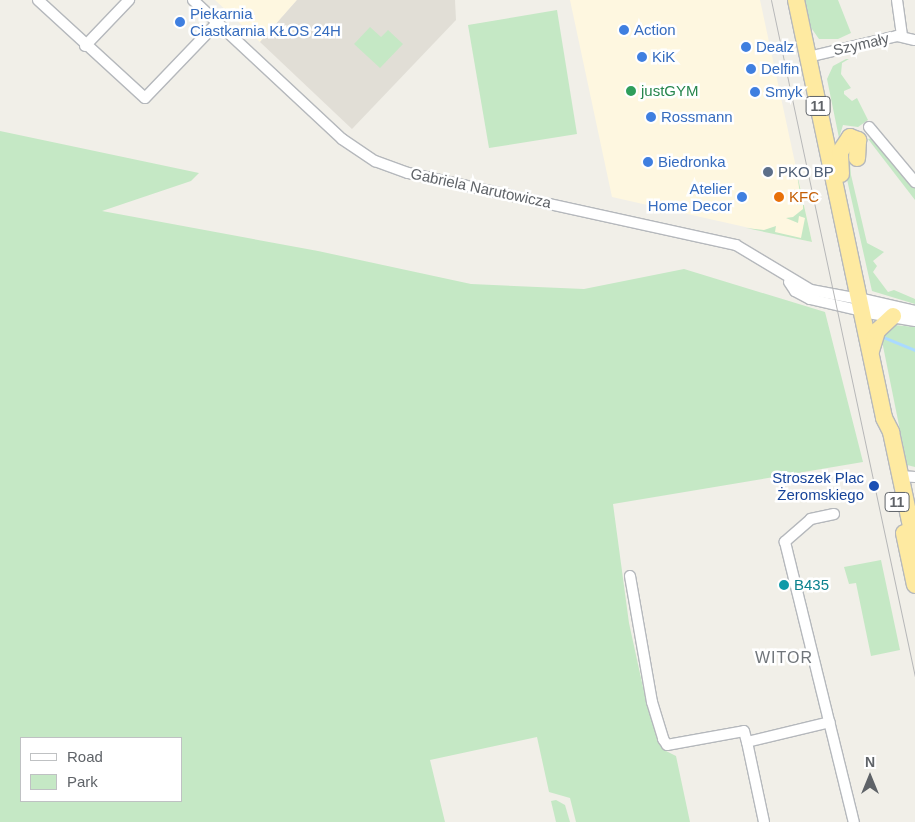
<!DOCTYPE html>
<meta charset="utf-8">
<style>
body{margin:0}
#map{position:relative;width:915px;height:822px;overflow:hidden;background:#f1efe8;font-family:Arial,sans-serif}
div>[style]{position:absolute}
[style*='--x']{left:calc(var(--x)*1px);top:calc(var(--y)*1px);width:calc(var(--w)*1px);rotate:calc(var(--a)*1deg)}
.commercial>*{inset:0;background:#fef7e0}
.education>*{inset:0;background:#e1ded6}
.green>*{inset:0;background:#c5e8c5}
.stream>*{height:2.5px;margin:-1.25px;padding:0 1.25px;transform-origin:1.25px;border-radius:1.25px;background:#aadaff}
.roads{filter:drop-shadow(1px 0 #b5b8bc) drop-shadow(-1px 0 #b5b8bc) drop-shadow(0 1px #b5b8bc) drop-shadow(0 -1px #b5b8bc)}
.minor>*{height:10px;margin:-5px;padding:0 5px;transform-origin:5px;border-radius:5px;background:#fff}
.tertiary>*{height:12px;margin:-6px;padding:0 6px;transform-origin:6px;border-radius:6px;background:#fff}
.trunk>*{height:16px;margin:-8px;padding:0 8px;transform-origin:8px;border-radius:8px;background:#feeaa1}
.tram>*{height:1px;margin:-0.5px;padding:0 0.5px;transform-origin:0.5px;border-radius:0.5px;background:#b6b7b8}
.dots>*{width:14px;height:14px;translate:-50% -50%;box-sizing:border-box;border:2px solid #fff;border-radius:50%}
span{translate:-50% -50%;white-space:nowrap;text-align:center;line-height:1.15;-webkit-text-stroke:5px #fff;paint-order:stroke}
.shield-label span{padding:1px 4px;background:#fff;border:1px solid;border-radius:4px;-webkit-text-stroke-width:0}
.shield-label{font-size:14px;color:#5f6368;font-weight:700}
.shop-label{font-size:15px;color:#366cbe}
.left{translate:0 -50%;text-align:left}
.right{translate:-100% -50%;text-align:right}
.street-label{font-size:15px;color:#5f6368}
.leisure-label{font-size:15px;color:#27864d}
.service-label{font-size:15px;color:#4e5e75}
.food-label{font-size:15px;color:#c56008}
.transit-label{font-size:15px;color:#164399}
.culture-label{font-size:15px;color:#0d838f}
.neighbourhood-label{font-size:16px;color:#70757a;letter-spacing:1px}
.legend{position:absolute;left:20px;top:737px;width:162px;height:65px;box-sizing:border-box;background:#fff;border:1px solid #bfc1c3;margin:0;padding:6px 9px;list-style:none;font-size:15px;color:#5f6368}
.legend li{display:flex;align-items:center;gap:10px;height:25px}
.legend b{width:25px;border:1px solid #bfc1c3}
.north{position:absolute;left:845px;top:752px;width:50px;height:50px;-webkit-text-stroke:4px #fff;paint-order:stroke;rotate:0deg;font-size:14px;font-weight:700;line-height:20px;text-align:center;color:#5f6368}
.north::after{content:'';display:block;margin:auto;width:18px;height:22px;background:#5f6368;clip-path:polygon(50% 0,100% 100%,50% 72%,0 100%)}
</style>
<div id="map">
<div class="commercial">
<i style="clip-path:polygon(215px 0,297px 0,260px 42px)"></i>
<i style="clip-path:polygon(570px 0,760px 0,812px 242px,612px 197px)"></i>
</div>
<div class="education">
<i style="clip-path:polygon(297px 0,455px 0,456px 20px,352px 129px,260px 42px)"></i>
</div>
<div class="green">
<i style="clip-path:polygon(803px 0,838px 0,851px 33px,838px 39px,819px 39px,807px 22px)"></i>
<i style="clip-path:polygon(557px 10px,577px 134px,489px 148px,468px 25px)"></i>
<i style="clip-path:polygon(370px 27px,381px 37px,388px 30px,403px 44px,380px 68px,354px 44px)"></i>
<i style="clip-path:polygon(846px 59px,849px 59px,842px 63px,841px 74px,851px 88px,844px 91px,844px 94px,852px 101px,857px 98px,868px 120px,858px 127px,843px 125px,839px 138px,827px 79px,833px 66px)"></i>
<i style="clip-path:polygon(evenodd,0 131px,199px 173px,191px 181px,102px 211px,318px 251px,471px 284px,584px 289px,684px 269px,825px 312px,863px 462px,613px 504px,629px 623px,646px 701px,657px 737px,666px 751px,676px 756px,690px 822px,576px 822px,570px 798px,549px 792px,537px 737px,430px 760px,445px 822px,0 822px,0 131px,21px 738px,181px 738px,181px 801px,21px 801px,21px 738px)"></i>
<i style="clip-path:polygon(873px 138px,879px 141px,915px 188px,915px 200px,868px 139px)"></i>
<i style="clip-path:polygon(849px 150px,851px 175px,867px 243px,884px 252px,873px 261px,877px 266px,873px 272px,888px 292px,894px 290px,915px 299px,915px 304px,872px 291px,844px 166px)"></i>
<i style="clip-path:polygon(796px 169px,812px 242px,746px 228px,764px 230px,776px 226px,775px 232px,801px 238px,805px 218px,799px 216px,798px 223px,786px 218px,793px 217px,803px 209px,803px 205px,797px 205px,801px 199px)"></i>
<i style="clip-path:polygon(894px 325px,915px 327px,915px 467px,907px 465px,882px 341px,882px 335px)"></i>
<i style="clip-path:polygon(881px 560px,900px 650px,871px 656px,856px 583px,849px 584px,844px 567px)"></i>
<i style="clip-path:polygon(556px 800px,565px 805px,570px 822px,556px 822px,551px 801px)"></i>
</div>
<div class="stream">
<i style="--x:883;--y:337;--w:35;--a:22"></i>
</div>
<div class="roads">
<div class="minor">
<i style="--x:38;--y:0;--w:145;--a:42.5"></i>
<i style="--x:145;--y:98;--w:104;--a:-46.2"></i>
<i style="--x:193;--y:0;--w:204;--a:43"></i>
<i style="--x:342;--y:139;--w:40;--a:34"></i>
<i style="--x:375;--y:161;--w:35;--a:20"></i>
<i style="--x:408;--y:173;--w:336;--a:12.4"></i>
<i style="--x:736;--y:245;--w:87;--a:31"></i>
<i style="--x:811;--y:290;--w:49;--a:10.6"></i>
<i style="--x:897;--y:0;--w:36;--a:82"></i>
<i style="--x:85;--y:46;--w:64;--a:-46.3"></i>
<i style="--x:808;--y:57;--w:91;--a:-13.3"></i>
<i style="--x:897;--y:36;--w:18;--a:13"></i>
<i style="--x:869;--y:127;--w:72;--a:50.1"></i>
<i style="--x:789;--y:282;--w:11;--a:56"></i>
<i style="--x:795;--y:291;--w:17;--a:28"></i>
<i style="--x:810;--y:299;--w:53;--a:13"></i>
<i style="--x:900;--y:476;--w:15;--a:4"></i>
<i style="--x:834;--y:514;--w:24;--a:168"></i>
<i style="--x:811;--y:519;--w:35;--a:139"></i>
<i style="--x:785;--y:542;--w:288;--a:76.2"></i>
<i style="--x:630;--y:576;--w:128;--a:80.1"></i>
<i style="--x:652;--y:702;--w:39;--a:73"></i>
<i style="--x:663;--y:739;--w:7;--a:56"></i>
<i style="--x:667;--y:745;--w:78;--a:-10.3"></i>
<i style="--x:744;--y:731;--w:11;--a:75"></i>
<i style="--x:764;--y:822;--w:82;--a:-102"></i>
<i style="--x:747;--y:742;--w:85;--a:-13.5"></i>
</div>
<div class="tertiary">
<i style="--x:859;--y:299;--w:57;--a:13.1"></i>
<i style="--x:862;--y:311;--w:54;--a:9.6"></i>
</div>
<div class="trunk">
<i style="--x:796;--y:0;--w:427;--a:78.1"></i>
<i style="--x:884;--y:418;--w:16;--a:63"></i>
<i style="--x:891;--y:432;--w:116;--a:78"></i>
<i style="--x:841;--y:174;--w:22;--a:-93"></i>
<i style="--x:840;--y:152;--w:18;--a:-56"></i>
<i style="--x:850;--y:137;--w:9;--a:21"></i>
<i style="--x:858;--y:140;--w:18;--a:93"></i>
<i style="--x:871;--y:351;--w:21;--a:-73"></i>
<i style="--x:877;--y:331;--w:22;--a:-43"></i>
<i style="--x:904;--y:533;--w:53;--a:78.1"></i>
</div>
</div>
<div class="tram">
<i style="--x:771;--y:0;--w:692;--a:77.99"></i>
</div>
<div class="dots">
<i style="left:180px;top:22px;background:#3f7fe0"></i>
<i style="left:624px;top:30px;background:#3f7fe0"></i>
<i style="left:746px;top:47px;background:#3f7fe0"></i>
<i style="left:642px;top:57px;background:#3f7fe0"></i>
<i style="left:751px;top:69px;background:#3f7fe0"></i>
<i style="left:631px;top:91px;background:#2e9e5b"></i>
<i style="left:755px;top:92px;background:#3f7fe0"></i>
<i style="left:651px;top:117px;background:#3f7fe0"></i>
<i style="left:648px;top:162px;background:#3f7fe0"></i>
<i style="left:768px;top:172px;background:#5c6f8a"></i>
<i style="left:742px;top:197px;background:#3f7fe0"></i>
<i style="left:779px;top:197px;background:#e8710a"></i>
<i style="left:874px;top:486px;background:#1a4fb4"></i>
<i style="left:784px;top:585px;background:#0f9aa8"></i>
</div>
<div class="shield-label">
<span style="left:818px;top:106px">11</span>
<span style="left:897px;top:502px">11</span>
</div>
<div class="shop-label">
<span class="left" style="left:190px;top:22px">Piekarnia<br>Ciastkarnia KŁOS 24H</span>
<span class="left" style="left:634px;top:30px">Action</span>
<span class="left" style="left:756px;top:47px">Dealz</span>
<span class="left" style="left:652px;top:57px">KiK</span>
<span class="left" style="left:761px;top:69px">Delfin</span>
<span class="left" style="left:765px;top:92px">Smyk</span>
<span class="left" style="left:661px;top:117px">Rossmann</span>
<span class="left" style="left:658px;top:162px">Biedronka</span>
<span class="right" style="left:732px;top:197px">Atelier<br>Home Decor</span>
</div>
<div class="street-label">
<span style="left:861px;top:44px;rotate:-13deg">Szymały</span>
<span style="left:481px;top:188px;rotate:12deg">Gabriela Narutowicza</span>
</div>
<div class="leisure-label">
<span class="left" style="left:641px;top:91px">justGYM</span>
</div>
<div class="service-label">
<span class="left" style="left:778px;top:172px">PKO BP</span>
</div>
<div class="food-label">
<span class="left" style="left:789px;top:197px">KFC</span>
</div>
<div class="transit-label">
<span class="right" style="left:864px;top:486px">Stroszek Plac<br>Żeromskiego</span>
</div>
<div class="culture-label">
<span class="left" style="left:794px;top:585px">B435</span>
</div>
<div class="neighbourhood-label">
<span style="left:784px;top:658px">WITOR</span>
</div>
<ul class="legend">
<li><b style="height:6px;background:#fff"></b>Road</li>
<li><b style="height:14px;background:#c5e8c5"></b>Park</li>
</ul>
<div class="north">N</div>
</div>
